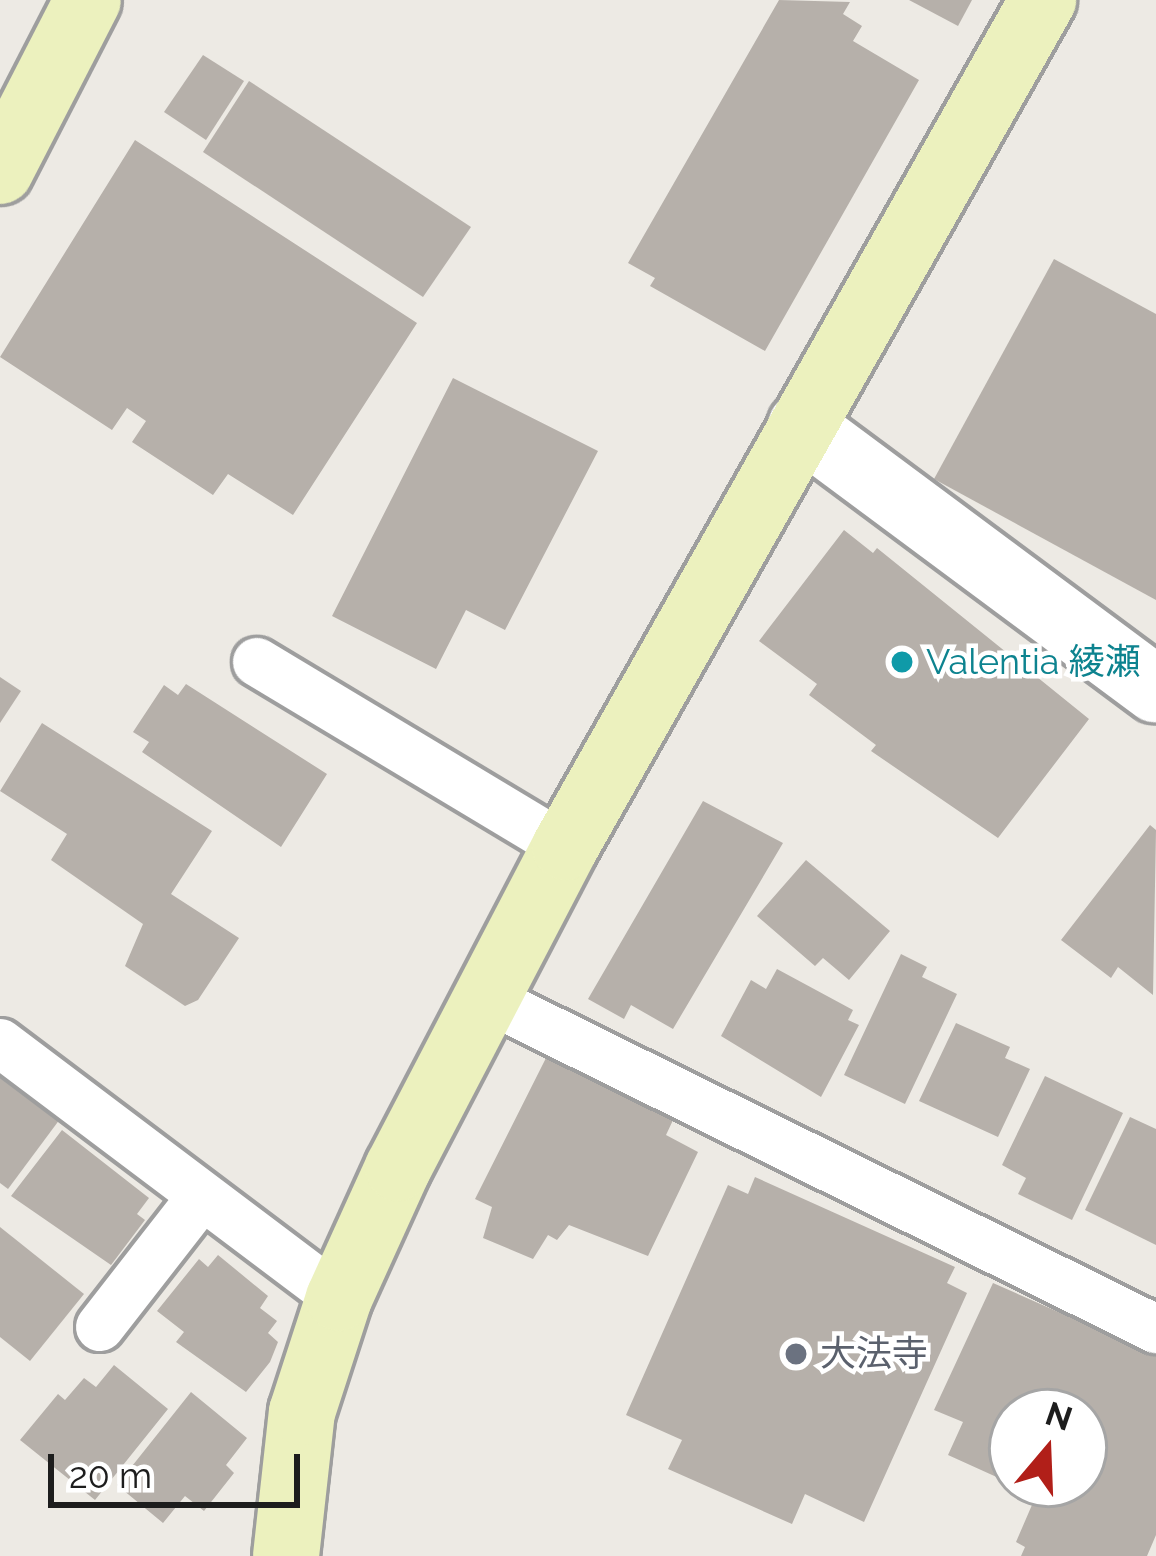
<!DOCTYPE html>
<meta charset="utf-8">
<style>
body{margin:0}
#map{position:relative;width:1156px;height:1556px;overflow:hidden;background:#edeae4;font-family:Raleway,"Noto Sans JP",sans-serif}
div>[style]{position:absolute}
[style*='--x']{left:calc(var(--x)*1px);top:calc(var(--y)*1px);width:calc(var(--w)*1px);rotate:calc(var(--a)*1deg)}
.building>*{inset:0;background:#b6b0aa}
.roads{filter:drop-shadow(3px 0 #9e9e9e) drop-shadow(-3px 0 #9e9e9e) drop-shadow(0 3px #9e9e9e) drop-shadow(0 -3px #9e9e9e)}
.lane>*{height:48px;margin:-24px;padding:0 24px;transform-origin:24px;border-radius:24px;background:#fff}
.street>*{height:66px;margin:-33px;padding:0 33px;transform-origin:33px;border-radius:33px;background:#fff}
.secondary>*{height:66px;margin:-33px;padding:0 33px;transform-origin:33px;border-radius:33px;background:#ecf1be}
.dots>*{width:33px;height:33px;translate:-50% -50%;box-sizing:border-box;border:6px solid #fff;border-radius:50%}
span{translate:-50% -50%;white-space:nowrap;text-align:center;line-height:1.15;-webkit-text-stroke:9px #fff;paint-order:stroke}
.culture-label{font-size:36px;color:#0d838f}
.left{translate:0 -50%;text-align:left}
.worship-label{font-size:36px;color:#5b616d}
.north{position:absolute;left:988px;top:1388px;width:120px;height:120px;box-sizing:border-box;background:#fff;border:3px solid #a5a5a5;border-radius:50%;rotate:19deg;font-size:33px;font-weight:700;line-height:48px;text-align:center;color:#1d1d1d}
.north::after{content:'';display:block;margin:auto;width:42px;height:54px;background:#b11f19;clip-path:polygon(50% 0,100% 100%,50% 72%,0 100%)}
.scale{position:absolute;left:48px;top:1454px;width:252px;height:54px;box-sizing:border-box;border:6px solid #1d1d1d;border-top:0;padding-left:15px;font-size:36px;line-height:42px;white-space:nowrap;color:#1d1d1d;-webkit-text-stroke:9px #fff;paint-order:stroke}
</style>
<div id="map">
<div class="building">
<i style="clip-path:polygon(779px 0,850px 2px,843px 14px,862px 26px,853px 41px,919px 80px,765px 351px,650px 286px,655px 278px,628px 263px)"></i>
<i style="clip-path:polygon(909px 0,972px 0,958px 26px)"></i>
<i style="clip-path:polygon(203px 55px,244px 81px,206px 140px,164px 112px)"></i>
<i style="clip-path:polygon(249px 81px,471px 227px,423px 297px,203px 152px)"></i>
<i style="clip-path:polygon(135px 140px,417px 323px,293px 515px,228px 474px,213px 495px,132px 442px,146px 421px,127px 408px,112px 430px,0 357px)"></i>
<i style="clip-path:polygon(1054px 259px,1156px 314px,1156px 600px,934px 479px)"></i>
<i style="clip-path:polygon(453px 378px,598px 451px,505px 630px,466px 610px,436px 669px,332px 616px)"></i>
<i style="clip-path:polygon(844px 530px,873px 553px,877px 548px,1089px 719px,998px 838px,871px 751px,876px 745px,809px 695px,817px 684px,759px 641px)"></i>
<i style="clip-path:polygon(0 677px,21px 691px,0 723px)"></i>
<i style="clip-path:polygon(186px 684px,327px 774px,281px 847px,142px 752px,149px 742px,133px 732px,164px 685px,178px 695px)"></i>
<i style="clip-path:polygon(42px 723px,212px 831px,171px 894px,239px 938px,198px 1000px,185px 1006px,125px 966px,143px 924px,51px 860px,67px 834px,0 791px)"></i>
<i style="clip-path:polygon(703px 801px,783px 843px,673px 1029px,631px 1005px,624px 1019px,588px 999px)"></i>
<i style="clip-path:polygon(1150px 825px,1156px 830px,1153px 995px,1118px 967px,1111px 978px,1061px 940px)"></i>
<i style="clip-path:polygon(806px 860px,890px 931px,849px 980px,823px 958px,815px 966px,757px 916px)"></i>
<i style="clip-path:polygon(901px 954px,927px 967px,922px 977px,957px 994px,905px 1104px,844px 1075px)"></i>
<i style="clip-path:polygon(777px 969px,853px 1010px,848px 1020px,859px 1025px,821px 1097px,721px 1036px,751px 980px,766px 989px)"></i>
<i style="clip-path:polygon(956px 1023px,1010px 1047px,1005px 1058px,1030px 1069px,998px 1137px,919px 1101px)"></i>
<i style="clip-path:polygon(548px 1054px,674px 1118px,666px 1135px,698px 1152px,648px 1256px,569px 1225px,557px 1240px,548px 1235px,533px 1259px,483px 1238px,492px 1207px,475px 1199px)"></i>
<i style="clip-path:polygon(0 1075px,60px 1119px,8px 1189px,0 1183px)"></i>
<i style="clip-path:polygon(1045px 1076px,1123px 1113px,1072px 1220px,1018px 1194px,1026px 1178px,1002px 1165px)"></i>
<i style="clip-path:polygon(1130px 1117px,1156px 1129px,1156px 1245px,1085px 1210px)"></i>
<i style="clip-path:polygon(62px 1130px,149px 1198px,137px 1214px,145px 1220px,111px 1265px,11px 1196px)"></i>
<i style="clip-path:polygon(755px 1177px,955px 1267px,947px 1283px,967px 1293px,864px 1522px,805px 1494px,792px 1524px,668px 1469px,682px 1440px,626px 1415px,728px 1185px,748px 1194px)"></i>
<i style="clip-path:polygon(0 1227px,84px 1294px,30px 1361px,0 1337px)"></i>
<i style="clip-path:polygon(218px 1255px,268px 1296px,260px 1308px,277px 1321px,268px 1333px,278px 1342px,270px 1362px,246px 1392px,176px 1342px,184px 1332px,157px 1311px,199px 1259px,208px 1267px)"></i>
<i style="clip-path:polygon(993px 1283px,1156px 1355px,1156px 1535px,1147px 1556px,1021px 1556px,1025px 1547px,1016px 1542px,1041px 1484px,1084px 1484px,1084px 1412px,1012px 1412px,1012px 1484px,948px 1455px,963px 1422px,934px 1410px)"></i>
<i style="clip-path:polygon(114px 1365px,168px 1409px,95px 1500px,20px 1440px,58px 1394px,65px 1400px,84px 1378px,96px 1387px)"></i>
<i style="clip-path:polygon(191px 1392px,247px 1438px,226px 1465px,234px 1473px,204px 1511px,185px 1496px,163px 1523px,117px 1485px)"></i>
</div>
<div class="roads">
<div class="lane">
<i style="--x:257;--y:662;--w:359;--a:31"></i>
<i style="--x:484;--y:997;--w:750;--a:26.29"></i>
<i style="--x:0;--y:1043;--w:424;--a:37"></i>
<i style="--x:100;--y:1327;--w:161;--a:-52.1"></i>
</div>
<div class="street">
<i style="--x:801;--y:426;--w:442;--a:36.6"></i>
</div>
<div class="secondary">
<i style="--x:0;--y:171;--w:192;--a:-62.8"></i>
<i style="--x:286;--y:1556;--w:145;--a:-83.7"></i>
<i style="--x:302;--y:1412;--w:120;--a:-72"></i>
<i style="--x:339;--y:1298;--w:143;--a:-65.6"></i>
<i style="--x:398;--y:1168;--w:362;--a:-62.5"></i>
<i style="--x:565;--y:847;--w:973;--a:-60.56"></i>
</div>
</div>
<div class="dots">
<i style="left:902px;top:662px;background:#0f9aa8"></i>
<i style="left:796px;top:1354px;background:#6b7280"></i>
</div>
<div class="culture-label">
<span class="left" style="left:926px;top:662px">Valentia 綾瀬</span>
</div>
<div class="worship-label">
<span class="left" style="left:820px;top:1354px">大法寺</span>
</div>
<div class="north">N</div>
<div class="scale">20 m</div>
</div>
